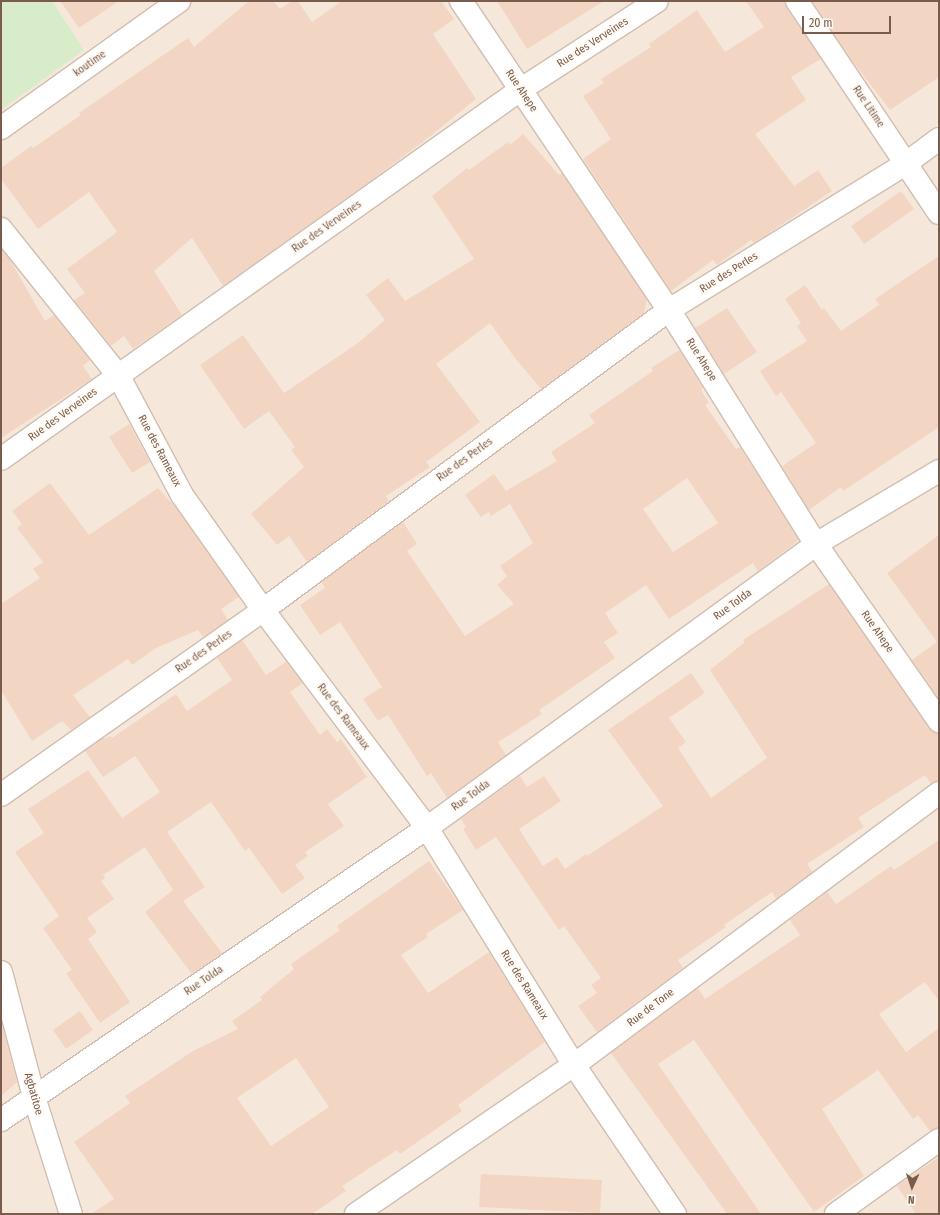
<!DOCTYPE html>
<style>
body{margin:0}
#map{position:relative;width:940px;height:1215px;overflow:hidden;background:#fdf6ec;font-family:"Fira Sans Condensed",sans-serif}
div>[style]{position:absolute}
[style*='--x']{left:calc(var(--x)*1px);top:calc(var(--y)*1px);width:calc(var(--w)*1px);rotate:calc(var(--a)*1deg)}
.residential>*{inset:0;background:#f5e8da}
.green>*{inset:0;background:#d8ecc9}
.building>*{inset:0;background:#f3d5c3}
.roads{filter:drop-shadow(1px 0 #d1beb0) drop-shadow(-1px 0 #d1beb0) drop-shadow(0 1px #d1beb0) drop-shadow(0 -1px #d1beb0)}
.minor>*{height:22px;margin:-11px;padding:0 11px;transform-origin:11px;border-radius:11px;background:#fff}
span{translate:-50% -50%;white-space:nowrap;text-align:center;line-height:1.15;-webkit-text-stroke:4px #fffaf3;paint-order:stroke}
.street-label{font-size:11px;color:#7a5c4d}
.frame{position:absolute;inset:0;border:2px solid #7a5c4d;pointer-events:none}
.north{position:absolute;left:892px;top:1167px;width:40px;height:40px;-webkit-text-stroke:3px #fffaf3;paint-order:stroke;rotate:183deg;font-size:11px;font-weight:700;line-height:16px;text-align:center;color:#7a5c4d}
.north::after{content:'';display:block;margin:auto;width:14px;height:18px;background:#7a5c4d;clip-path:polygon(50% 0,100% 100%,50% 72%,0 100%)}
.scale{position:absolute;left:802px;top:16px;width:89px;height:18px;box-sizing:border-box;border:2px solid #7a5c4d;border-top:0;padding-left:5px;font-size:12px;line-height:14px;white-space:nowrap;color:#7a5c4d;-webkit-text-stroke:3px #fffaf3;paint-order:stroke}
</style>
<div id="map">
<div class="residential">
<i style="clip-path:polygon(1px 1px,939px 1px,939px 1214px,1px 1214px)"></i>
</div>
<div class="green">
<i style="clip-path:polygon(1px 1px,52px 1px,84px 50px,1px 110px)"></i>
</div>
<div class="building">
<i style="clip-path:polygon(60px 1px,119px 1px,79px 28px)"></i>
<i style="clip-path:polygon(249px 1px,273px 1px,280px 9px,292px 1px,298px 1px,312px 22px,342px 1px,441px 1px,454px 19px,433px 34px,476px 99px,428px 138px,366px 184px,223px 286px,192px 238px,154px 271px,182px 315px,133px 349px,124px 336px,111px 346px,74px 300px,85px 293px,67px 269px,117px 232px,89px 192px,38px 229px,1px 179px,1px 168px,31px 146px,33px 148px,81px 115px,79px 113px,188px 38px,194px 47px)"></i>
<i style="clip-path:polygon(497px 1px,604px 1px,527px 49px)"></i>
<i style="clip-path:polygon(746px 1px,785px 1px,787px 8px,821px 59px,791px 77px,806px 100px,755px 134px,794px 186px,818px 170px,832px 191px,754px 243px,751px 240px,717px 265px,713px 260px,671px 291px,583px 159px,611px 139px,583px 96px,604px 83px,601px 79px,651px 47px,649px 44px,697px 10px,725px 52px,764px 27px)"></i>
<i style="clip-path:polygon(812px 1px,939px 1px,939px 77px,890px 110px,850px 58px)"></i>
<i style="clip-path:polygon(523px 134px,559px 175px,562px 173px,647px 299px,644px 313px,541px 389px,515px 358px,490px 323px,436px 364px,480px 422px,426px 462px,430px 467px,386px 496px,389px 501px,307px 562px,289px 536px,277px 545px,251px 514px,304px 467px,291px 450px,295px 447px,269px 411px,244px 429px,200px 365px,243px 335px,284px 393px,358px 343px,385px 320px,366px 295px,388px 278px,405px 301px,474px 259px,432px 196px,467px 168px,469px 170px,508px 142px,510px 145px)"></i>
<i style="clip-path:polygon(901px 191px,914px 209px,864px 244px,851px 226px)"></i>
<i style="clip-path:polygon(1px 249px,10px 260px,45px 321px,54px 315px,90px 360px,83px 366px,92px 379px,1px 438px)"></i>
<i style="clip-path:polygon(939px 256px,939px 427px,843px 491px,841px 487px,809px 510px,782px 466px,816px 443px,781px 392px,776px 396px,760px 371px,807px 341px,797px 326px,801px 323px,785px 299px,805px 285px,822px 310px,824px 308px,841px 331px,879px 305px,875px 299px)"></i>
<i style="clip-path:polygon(727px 308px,757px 352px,724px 374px,695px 328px)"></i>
<i style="clip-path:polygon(evenodd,679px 350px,703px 388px,701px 390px,709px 403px,705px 405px,736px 449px,740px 447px,799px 540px,758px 571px,753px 563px,669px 619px,646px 585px,605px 613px,618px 633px,604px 642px,615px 658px,539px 710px,542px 714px,498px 742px,506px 755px,447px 798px,431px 773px,427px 776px,388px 715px,378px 721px,363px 699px,382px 687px,340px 622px,320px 635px,300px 605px,325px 588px,321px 582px,403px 522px,417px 544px,407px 551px,465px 636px,514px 604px,497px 585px,507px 576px,500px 566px,533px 543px,510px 504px,491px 516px,489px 512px,481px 517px,465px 495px,494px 474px,506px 491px,557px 461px,551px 452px,595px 423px,589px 415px,653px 371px,651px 368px,679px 350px,687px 478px,718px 523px,673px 552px,643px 509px,687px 478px)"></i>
<i style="clip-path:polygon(129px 424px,150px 462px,132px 473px,109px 437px)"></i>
<i style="clip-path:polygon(50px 483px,89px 535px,158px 488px,177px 509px,239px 597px,221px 609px,228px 620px,203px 637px,198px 630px,156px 648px,132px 665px,128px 659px,73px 695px,90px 717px,71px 730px,62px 721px,32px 741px,1px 690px,1px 604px,40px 578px,33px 569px,43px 562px,17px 528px,22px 524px,12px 511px)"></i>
<i style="clip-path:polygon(939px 535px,939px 699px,912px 660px,937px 642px,887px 573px)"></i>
<i style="clip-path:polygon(829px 584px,929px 728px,933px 732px,939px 733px,939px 781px,931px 784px,925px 775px,858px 818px,864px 827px,807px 864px,813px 872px,776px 899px,772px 892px,724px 925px,726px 927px,678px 960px,683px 968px,597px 1032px,578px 1006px,597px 993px,591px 985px,601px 978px,564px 926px,559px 930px,496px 837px,476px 850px,463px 829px,466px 827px,461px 819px,520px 776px,527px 787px,544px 776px,561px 801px,519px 829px,543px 866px,557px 857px,565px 869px,586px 854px,587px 856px,663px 806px,608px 730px,691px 673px,705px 693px,669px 718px,686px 742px,678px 748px,711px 798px,767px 758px,710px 670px,745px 642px,743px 640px)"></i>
<i style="clip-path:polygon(242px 640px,266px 675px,286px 662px,303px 683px,290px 692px,320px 735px,327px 729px,337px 742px,341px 739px,367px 777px,328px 804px,344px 826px,305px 852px,308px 856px,295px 865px,305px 878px,282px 894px,249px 848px,245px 851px,211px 802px,167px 832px,205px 887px,183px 901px,222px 953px,192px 974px,145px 912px,173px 890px,145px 847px,103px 875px,105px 878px,101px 881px,114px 899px,87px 918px,97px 932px,88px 939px,130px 1002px,100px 1023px,66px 973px,72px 970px,43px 928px,59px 916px,15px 852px,44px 833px,28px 809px,88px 770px,122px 818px,160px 792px,135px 756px,103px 777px,85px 751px,104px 737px,105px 739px,110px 736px,112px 738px,176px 694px,187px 711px,232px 680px,217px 658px)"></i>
<i style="clip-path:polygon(939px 840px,939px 1001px,925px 982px,879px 1014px,906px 1052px,939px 1028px,939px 1128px,930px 1131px,918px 1115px,913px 1119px,878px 1070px,822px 1109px,864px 1176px,814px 1212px,694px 1040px,658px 1064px,761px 1214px,727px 1214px,611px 1053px,698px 988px,705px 999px,800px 935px,790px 920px,827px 892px,836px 904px,891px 866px,894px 870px)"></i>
<i style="clip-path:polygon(evenodd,429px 861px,463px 910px,426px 934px,428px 937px,401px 955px,428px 993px,489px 952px,545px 1042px,458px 1105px,462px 1111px,400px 1154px,397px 1150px,342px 1186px,346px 1191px,312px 1214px,91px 1214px,114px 1199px,74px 1142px,130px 1103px,125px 1096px,193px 1051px,238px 1029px,232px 1021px,262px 1000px,260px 997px,294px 969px,291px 964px,340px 930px,337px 926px,429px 861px,296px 1058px,329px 1107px,271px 1146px,237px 1098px,296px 1058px)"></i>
<i style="clip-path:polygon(80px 1011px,93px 1030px,66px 1049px,53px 1030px)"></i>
<i style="clip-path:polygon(1px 1021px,17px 1082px,1px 1096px)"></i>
<i style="clip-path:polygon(939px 1157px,939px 1214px,916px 1214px,897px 1186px)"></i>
<i style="clip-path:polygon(481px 1174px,602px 1180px,600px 1213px,479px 1207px)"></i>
</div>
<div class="roads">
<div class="minor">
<i style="--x:461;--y:1;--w:372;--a:56.1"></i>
<i style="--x:669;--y:310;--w:276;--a:57.9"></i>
<i style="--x:816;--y:544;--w:216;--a:55.2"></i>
<i style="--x:797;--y:1;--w:255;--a:56.2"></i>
<i style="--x:1;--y:128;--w:219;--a:-35.5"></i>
<i style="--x:1;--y:229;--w:187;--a:51.3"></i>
<i style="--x:118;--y:375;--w:136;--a:61.9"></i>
<i style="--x:182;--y:495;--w:141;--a:54.8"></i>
<i style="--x:263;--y:610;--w:273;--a:53"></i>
<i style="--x:427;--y:828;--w:279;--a:58.2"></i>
<i style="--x:574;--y:1065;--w:180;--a:55.9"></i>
<i style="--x:1;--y:459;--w:637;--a:-35.41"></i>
<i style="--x:520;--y:90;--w:163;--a:-33"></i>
<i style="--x:1;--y:795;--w:321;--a:-35.2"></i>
<i style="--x:263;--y:610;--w:505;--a:-36.46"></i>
<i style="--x:669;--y:310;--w:278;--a:-31.7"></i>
<i style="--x:905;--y:164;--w:42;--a:-36.3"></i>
<i style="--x:1;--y:972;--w:129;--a:75.2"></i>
<i style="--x:34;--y:1097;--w:123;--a:72.5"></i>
<i style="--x:1;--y:1120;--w:516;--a:-34.43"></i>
<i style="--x:427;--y:828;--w:482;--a:-36.1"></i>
<i style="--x:816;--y:544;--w:143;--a:-30.7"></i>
<i style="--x:356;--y:1214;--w:264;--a:-34.4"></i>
<i style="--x:574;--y:1065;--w:455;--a:-36.7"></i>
<i style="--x:836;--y:1214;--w:127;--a:-35.7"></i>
</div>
</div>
<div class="street-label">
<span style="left:593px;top:43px;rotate:-33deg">Rue des Verveines</span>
<span style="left:90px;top:64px;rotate:-35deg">koutime</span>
<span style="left:521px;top:91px;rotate:56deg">Rue Ahepe</span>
<span style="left:868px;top:107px;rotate:56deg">Rue Litime</span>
<span style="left:327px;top:227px;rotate:-35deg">Rue des Verveines</span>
<span style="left:729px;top:273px;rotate:-32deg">Rue des Perles</span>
<span style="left:701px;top:360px;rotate:58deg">Rue Ahepe</span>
<span style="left:63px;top:415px;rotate:-36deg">Rue des Verveines</span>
<span style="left:159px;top:451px;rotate:62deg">Rue des Rameaux</span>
<span style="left:465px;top:460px;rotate:-36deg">Rue des Perles</span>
<span style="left:733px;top:605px;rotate:-36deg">Rue Tolda</span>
<span style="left:877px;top:632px;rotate:55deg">Rue Ahepe</span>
<span style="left:204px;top:652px;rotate:-35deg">Rue des Perles</span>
<span style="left:343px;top:717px;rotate:53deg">Rue des Rameaux</span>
<span style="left:471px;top:796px;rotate:-36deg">Rue Tolda</span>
<span style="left:204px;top:981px;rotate:-34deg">Rue Tolda</span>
<span style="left:524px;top:985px;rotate:58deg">Rue des Rameaux</span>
<span style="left:651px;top:1008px;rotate:-37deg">Rue de Tone</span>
<span style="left:33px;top:1094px;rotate:74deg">Agbatitoe</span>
</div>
<div class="frame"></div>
<div class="north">N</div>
<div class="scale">20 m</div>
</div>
